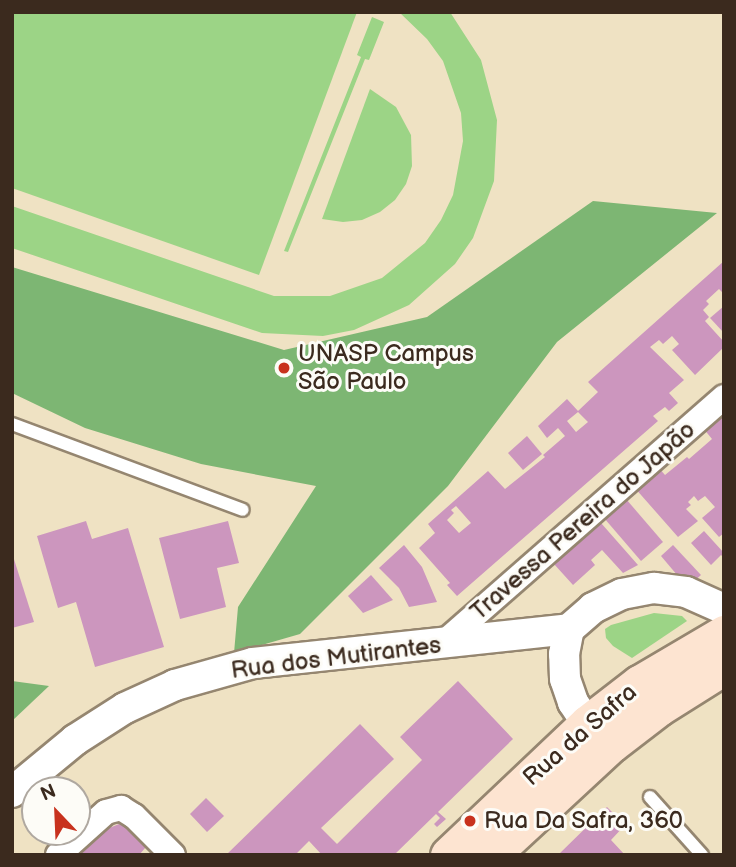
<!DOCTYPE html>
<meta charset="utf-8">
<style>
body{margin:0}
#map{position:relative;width:736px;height:867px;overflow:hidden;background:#efe2c3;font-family:"Balsamiq Sans",sans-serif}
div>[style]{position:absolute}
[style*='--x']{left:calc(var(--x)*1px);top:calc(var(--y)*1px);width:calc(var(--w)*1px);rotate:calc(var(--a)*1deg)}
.green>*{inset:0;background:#9cd486}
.forest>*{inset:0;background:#7db673}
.building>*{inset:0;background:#cc96be}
.roads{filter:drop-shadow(2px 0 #958670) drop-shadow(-2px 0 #958670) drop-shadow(0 2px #958670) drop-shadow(0 -2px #958670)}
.service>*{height:12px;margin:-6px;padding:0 6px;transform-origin:6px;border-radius:6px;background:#fff}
.minor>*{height:24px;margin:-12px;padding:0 12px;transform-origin:12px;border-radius:12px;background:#fff}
.tertiary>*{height:30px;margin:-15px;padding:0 15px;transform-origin:15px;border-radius:15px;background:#fff}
.secondary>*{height:35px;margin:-17.5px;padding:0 17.5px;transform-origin:17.5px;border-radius:17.5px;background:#fde4d1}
.dots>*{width:19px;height:19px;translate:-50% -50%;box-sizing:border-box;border:4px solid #fdfcf7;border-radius:50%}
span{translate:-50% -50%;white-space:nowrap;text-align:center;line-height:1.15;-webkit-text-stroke:6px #fdfcf7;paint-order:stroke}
.poi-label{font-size:24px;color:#3b2a1e}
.left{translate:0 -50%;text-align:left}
.street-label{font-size:24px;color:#3b2a1e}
.frame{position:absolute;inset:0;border:14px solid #3b2a1e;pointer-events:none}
.north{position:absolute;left:21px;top:776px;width:70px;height:70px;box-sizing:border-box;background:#fdfcf7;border:2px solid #afa8a0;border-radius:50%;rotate:337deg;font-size:19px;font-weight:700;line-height:28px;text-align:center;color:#3b2a1e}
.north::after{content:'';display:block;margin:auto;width:24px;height:32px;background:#c8321e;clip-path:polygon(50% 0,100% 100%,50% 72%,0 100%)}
</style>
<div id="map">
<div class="green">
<i style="clip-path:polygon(12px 12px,357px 12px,259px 275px,12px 188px)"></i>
<i style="clip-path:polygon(399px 12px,450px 12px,481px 60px,497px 120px,494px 181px,473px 238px,455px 264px,409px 305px,354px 330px,323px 336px,262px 333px,12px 248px,12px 206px,274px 296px,330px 296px,382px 278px,425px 243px,441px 220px,453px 195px,463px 141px,461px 113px,443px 61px,427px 39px)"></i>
<i style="clip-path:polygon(372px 17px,384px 22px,369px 60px,365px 59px,288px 252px,284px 251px,361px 57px,357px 55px)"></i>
<i style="clip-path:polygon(370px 89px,396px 107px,411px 135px,412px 166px,406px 184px,395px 200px,380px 212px,362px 220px,343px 222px,322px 219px)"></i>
<i style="clip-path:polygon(654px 613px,682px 616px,687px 621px,632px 658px,613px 646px,606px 638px,605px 629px,611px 625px)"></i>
</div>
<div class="forest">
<i style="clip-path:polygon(593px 201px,717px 213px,557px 342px,448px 486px,300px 634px,234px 653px,238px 607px,316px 486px,201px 464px,85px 428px,12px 393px,12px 267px,284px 350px,427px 317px)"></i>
<i style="clip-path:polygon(12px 681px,49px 686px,12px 721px)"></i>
</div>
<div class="building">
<i style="clip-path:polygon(evenodd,724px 261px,724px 294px,719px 289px,706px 301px,709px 304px,703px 310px,709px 317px,705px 321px,724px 342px,724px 347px,695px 375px,672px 350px,679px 344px,672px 336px,663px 344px,659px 340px,650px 347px,684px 380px,669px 393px,678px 403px,669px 411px,665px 407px,653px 416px,658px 421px,457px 596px,447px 585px,450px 583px,419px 548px,435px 533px,428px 524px,488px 471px,505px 489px,545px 457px,543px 455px,565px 436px,558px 428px,547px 438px,538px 426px,567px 399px,578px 411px,598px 392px,588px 382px,724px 261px,578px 412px,588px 422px,576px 432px,567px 421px,578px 412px,724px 261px,456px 506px,471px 523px,459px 533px,447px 520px,454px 513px,451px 510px,456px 506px)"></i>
<i style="clip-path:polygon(724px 306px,724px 333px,710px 318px)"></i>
<i style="clip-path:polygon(724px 410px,724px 533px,719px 537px,702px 518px,715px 507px,705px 496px,698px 501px,694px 496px,688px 502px,691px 505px,686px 509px,698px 521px,678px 537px,634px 487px,658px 467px,665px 475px,687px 457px,689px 459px,712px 439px,703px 428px)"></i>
<i style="clip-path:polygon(527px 436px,542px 454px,523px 470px,508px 453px)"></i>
<i style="clip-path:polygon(620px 492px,663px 542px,641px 561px,598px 511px)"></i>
<i style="clip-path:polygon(86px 521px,92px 539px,128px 528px,164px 647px,95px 667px,76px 602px,58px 608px,37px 536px)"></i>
<i style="clip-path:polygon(228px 521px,239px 563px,217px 568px,226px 607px,180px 619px,159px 538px)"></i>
<i style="clip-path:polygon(601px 523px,638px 565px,623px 573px,602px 550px,591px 560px,595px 565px,573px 585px,554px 564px)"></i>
<i style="clip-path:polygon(704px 531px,724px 553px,724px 558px,721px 555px,711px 565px,691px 543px)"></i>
<i style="clip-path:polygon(404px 545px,422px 567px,437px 602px,409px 607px,399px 588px,379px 568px)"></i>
<i style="clip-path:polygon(673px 545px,701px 575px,691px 584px,683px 582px,661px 556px)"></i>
<i style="clip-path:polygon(12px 553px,34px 622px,12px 628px)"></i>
<i style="clip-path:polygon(371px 575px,393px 600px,363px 613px,348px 596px)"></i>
<i style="clip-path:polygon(458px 681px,513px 739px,438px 812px,446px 819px,437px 827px,434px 824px,440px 818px,436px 814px,394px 855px,322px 855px,309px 841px,295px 855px,226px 855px,360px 724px,394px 759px,321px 828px,337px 844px,422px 760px,400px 737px)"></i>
<i style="clip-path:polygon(206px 798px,224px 816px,207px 832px,190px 814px)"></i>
<i style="clip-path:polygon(607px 807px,625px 825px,611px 840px,625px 855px,558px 855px)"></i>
<i style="clip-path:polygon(119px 824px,131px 830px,146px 847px,139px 855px,79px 855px,107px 829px)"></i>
</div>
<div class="roads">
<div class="service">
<i style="--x:12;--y:424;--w:246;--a:20.4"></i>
<i style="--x:650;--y:797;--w:78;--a:48.1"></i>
</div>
<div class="minor">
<i style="--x:442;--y:644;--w:375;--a:-41.2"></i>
<i style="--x:58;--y:855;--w:64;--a:-41.9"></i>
<i style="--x:106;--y:812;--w:16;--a:-15"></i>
<i style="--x:121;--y:808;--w:15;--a:32"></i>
<i style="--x:134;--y:816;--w:55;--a:45"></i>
</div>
<div class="tertiary">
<i style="--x:605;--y:738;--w:23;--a:-140"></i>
<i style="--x:587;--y:723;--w:25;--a:-124"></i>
<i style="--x:573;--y:702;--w:24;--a:-109"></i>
<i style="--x:565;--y:679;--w:25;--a:-92"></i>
<i style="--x:564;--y:654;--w:25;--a:-79"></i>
<i style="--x:569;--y:629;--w:32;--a:-41"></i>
<i style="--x:593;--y:608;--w:32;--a:-26"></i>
<i style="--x:622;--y:594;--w:33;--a:-11"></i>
<i style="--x:654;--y:588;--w:32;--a:7"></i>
<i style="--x:686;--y:592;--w:42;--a:24.1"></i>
<i style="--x:12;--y:792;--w:82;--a:-39.5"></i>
<i style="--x:75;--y:740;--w:59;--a:-32.6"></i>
<i style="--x:125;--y:708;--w:55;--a:-24.7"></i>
<i style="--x:175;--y:685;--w:81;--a:-15.8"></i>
<i style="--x:253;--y:663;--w:318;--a:-6.1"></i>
</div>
<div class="secondary">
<i style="--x:448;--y:855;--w:192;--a:-43.5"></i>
<i style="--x:587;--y:723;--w:66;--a:-37.6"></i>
<i style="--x:639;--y:683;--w:99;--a:-30.5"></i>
<i style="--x:492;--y:855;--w:163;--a:-42.8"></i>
<i style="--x:612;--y:744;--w:59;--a:-37.5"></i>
<i style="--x:659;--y:708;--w:77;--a:-32.2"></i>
</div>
</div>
<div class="dots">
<i style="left:284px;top:368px;background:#c8321e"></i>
<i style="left:470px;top:821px;background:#c8321e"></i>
</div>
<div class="poi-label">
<span class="left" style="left:298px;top:368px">UNASP Campus<br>São Paulo</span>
<span class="left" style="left:484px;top:821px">Rua Da Safra, 360</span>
</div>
<div class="street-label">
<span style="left:583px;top:521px;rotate:-41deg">Travessa Pereira do Japão</span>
<span style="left:336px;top:658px;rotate:-7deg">Rua dos Mutirantes</span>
<span style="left:580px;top:735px;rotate:-41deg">Rua da Safra</span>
</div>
<div class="frame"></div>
<div class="north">N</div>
</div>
